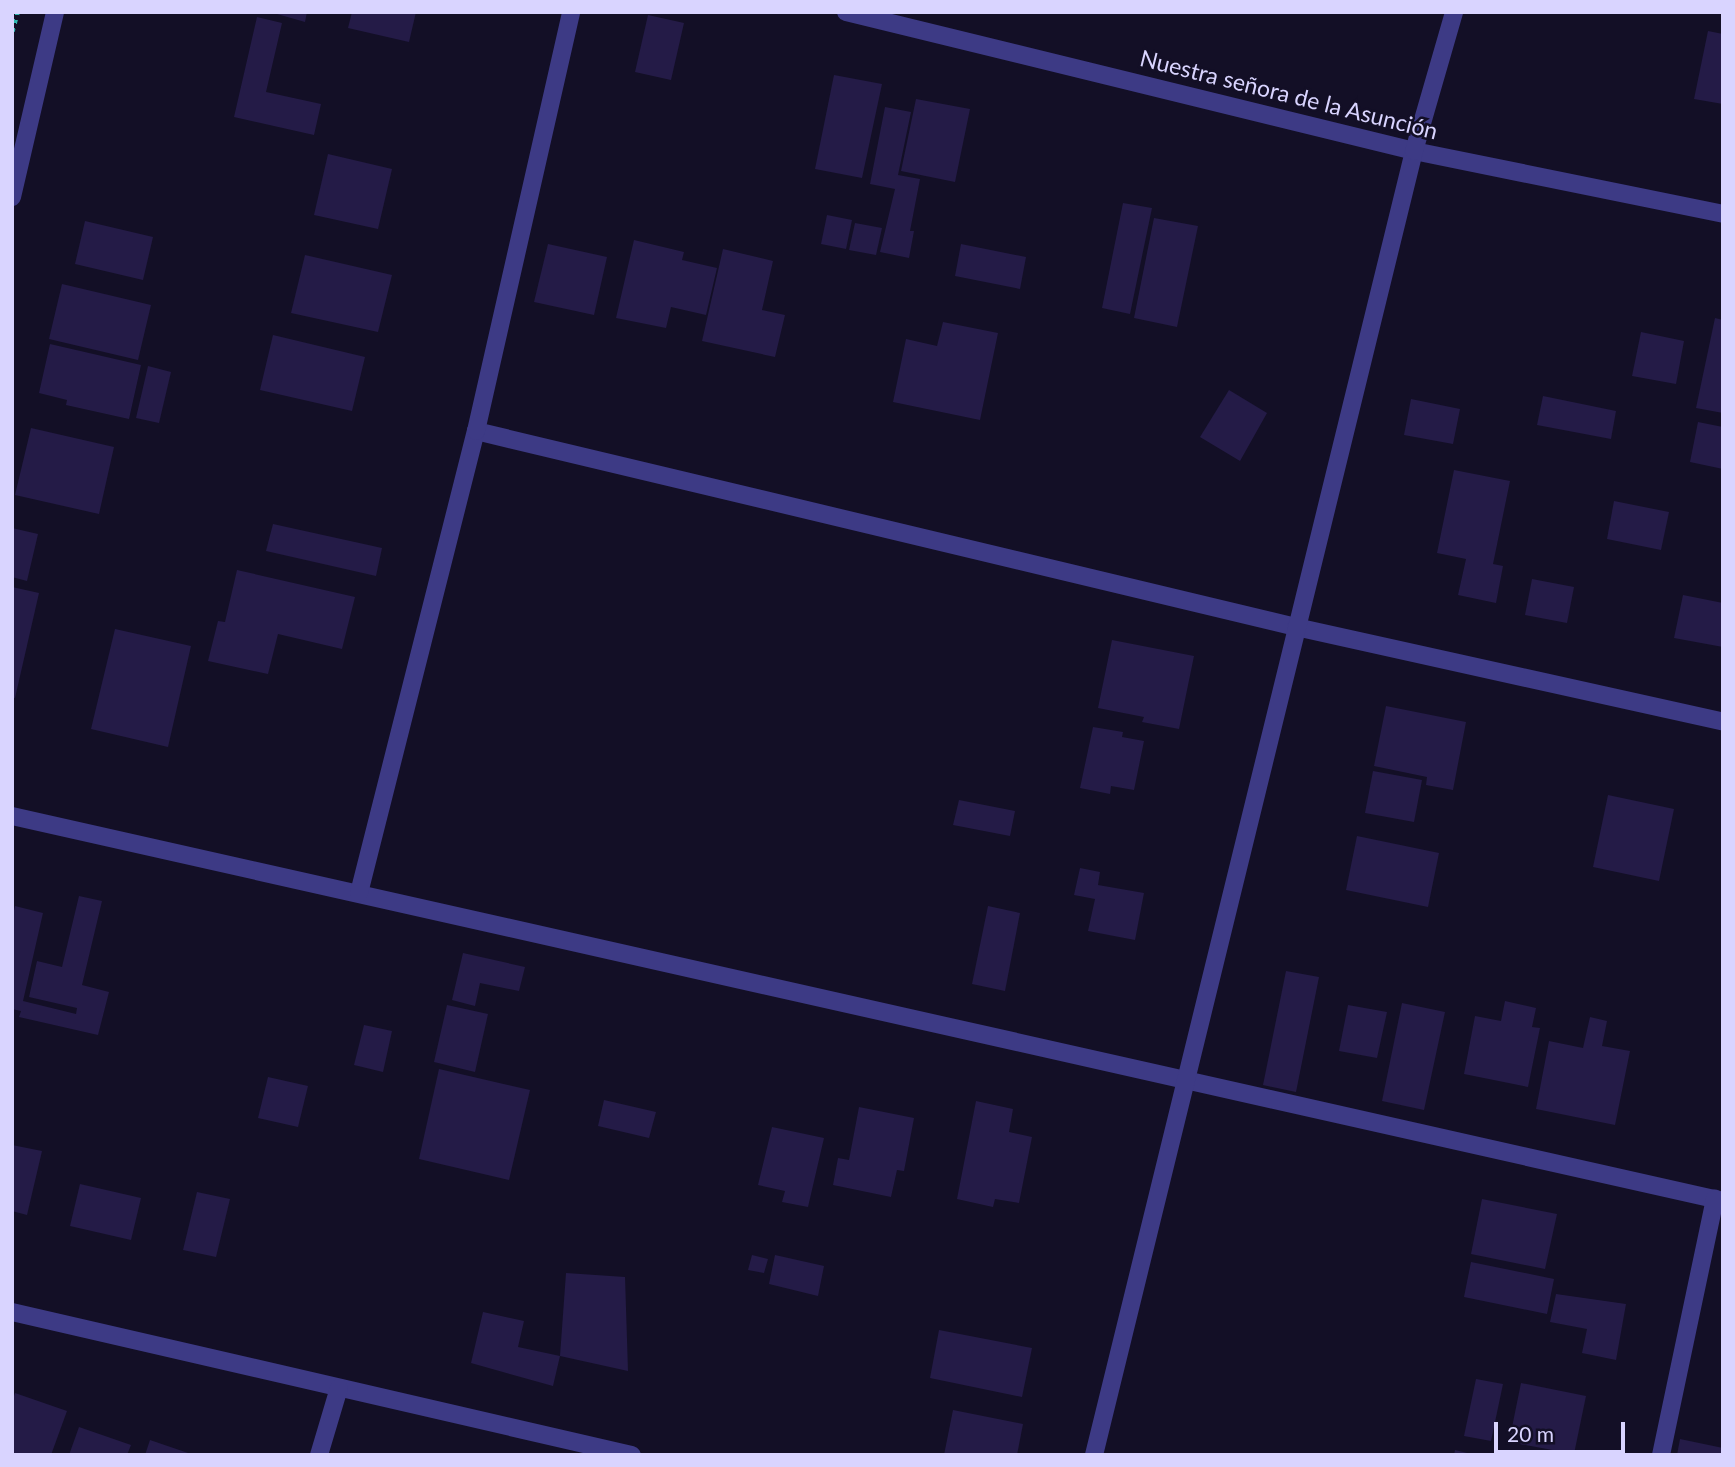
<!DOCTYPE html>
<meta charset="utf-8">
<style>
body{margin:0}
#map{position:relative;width:1735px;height:1467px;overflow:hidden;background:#130f26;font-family:Lato,sans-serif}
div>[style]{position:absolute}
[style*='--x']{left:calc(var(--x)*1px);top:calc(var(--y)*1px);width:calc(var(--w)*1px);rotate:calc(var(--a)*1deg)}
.building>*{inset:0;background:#241b47}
.path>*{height:4.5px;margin-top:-2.25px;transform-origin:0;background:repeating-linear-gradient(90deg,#2fb8b0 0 3.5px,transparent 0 8.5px)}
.street>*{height:18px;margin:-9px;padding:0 9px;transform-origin:9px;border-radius:9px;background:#3d3a85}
span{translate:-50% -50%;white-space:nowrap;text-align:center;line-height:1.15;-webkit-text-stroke:5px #130f26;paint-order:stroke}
.street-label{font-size:23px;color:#d9d4ff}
.frame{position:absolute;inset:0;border:14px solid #d9d4ff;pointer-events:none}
.scale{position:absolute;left:1494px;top:1422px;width:131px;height:32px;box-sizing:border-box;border:4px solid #d9d4ff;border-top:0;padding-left:9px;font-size:21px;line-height:24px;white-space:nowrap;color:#d9d4ff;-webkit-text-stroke:5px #130f26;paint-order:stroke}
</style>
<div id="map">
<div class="building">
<i style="clip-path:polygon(270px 12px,307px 12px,305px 22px)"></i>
<i style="clip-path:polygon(352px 12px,416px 12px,409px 42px,348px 28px)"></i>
<i style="clip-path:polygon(648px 15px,684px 23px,671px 80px,635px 72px)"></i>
<i style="clip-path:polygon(257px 17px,282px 23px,266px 92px,321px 104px,314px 135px,234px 117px)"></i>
<i style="clip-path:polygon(1708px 31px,1723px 34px,1723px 104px,1694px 99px)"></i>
<i style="clip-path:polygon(834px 75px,882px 84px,862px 178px,815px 169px)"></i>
<i style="clip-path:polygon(916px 99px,970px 109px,955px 182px,901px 171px)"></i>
<i style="clip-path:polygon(885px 107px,911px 112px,898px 175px,920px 179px,910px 231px,914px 231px,909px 258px,880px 252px,895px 189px,870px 184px)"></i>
<i style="clip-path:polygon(328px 154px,392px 169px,378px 229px,314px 215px)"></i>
<i style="clip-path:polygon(1123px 203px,1152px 208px,1130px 314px,1102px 308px)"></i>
<i style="clip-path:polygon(827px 215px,852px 220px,846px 249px,821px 244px)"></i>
<i style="clip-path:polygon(1154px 218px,1198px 226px,1177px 327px,1134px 318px)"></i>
<i style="clip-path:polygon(85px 221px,153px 237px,143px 280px,75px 264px)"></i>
<i style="clip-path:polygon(855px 223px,882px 228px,876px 255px,849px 250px)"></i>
<i style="clip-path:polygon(634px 240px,684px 252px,682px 260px,717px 268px,706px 315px,671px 307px,666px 328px,616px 318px)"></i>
<i style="clip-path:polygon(548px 244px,607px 257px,594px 315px,534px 302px)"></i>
<i style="clip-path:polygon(961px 244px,1026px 257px,1020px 289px,955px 276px)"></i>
<i style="clip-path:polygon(723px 249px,773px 261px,762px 310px,785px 315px,775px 357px,702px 341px)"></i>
<i style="clip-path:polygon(305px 255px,392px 275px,378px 332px,291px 313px)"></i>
<i style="clip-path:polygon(62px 284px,151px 305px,138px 360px,49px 339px)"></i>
<i style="clip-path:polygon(1715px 318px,1723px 320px,1723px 413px,1696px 408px)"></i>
<i style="clip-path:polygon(943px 322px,998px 333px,980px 420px,893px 402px,906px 339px,937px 346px)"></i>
<i style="clip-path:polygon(1641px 332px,1684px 341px,1676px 384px,1632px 376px)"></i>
<i style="clip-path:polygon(273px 335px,365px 357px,352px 411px,260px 390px)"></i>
<i style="clip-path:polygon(50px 344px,141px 365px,129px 419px,66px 405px,67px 400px,39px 393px)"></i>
<i style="clip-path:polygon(148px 366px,171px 372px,159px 423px,136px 418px)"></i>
<i style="clip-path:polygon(1229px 390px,1267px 413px,1240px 461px,1200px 437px)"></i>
<i style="clip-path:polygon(1543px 396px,1616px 411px,1611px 439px,1537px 425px)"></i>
<i style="clip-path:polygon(1411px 399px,1460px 409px,1453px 444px,1404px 435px)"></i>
<i style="clip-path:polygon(1698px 422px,1723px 427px,1723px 469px,1690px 462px)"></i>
<i style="clip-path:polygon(31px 428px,114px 447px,99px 514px,15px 495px)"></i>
<i style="clip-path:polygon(1454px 470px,1510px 481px,1493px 564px,1503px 566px,1496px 603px,1458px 595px,1466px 559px,1437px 553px)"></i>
<i style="clip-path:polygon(1614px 501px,1669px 512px,1661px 550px,1607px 539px)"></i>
<i style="clip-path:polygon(273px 524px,382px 548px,376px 576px,266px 551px)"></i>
<i style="clip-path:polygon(12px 528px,38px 534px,27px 581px,12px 577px)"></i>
<i style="clip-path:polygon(237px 570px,355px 597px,342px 649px,278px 634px,268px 674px,208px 661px,218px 621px,225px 622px)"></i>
<i style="clip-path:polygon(1532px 579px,1574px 587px,1567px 623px,1525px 615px)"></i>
<i style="clip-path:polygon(12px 587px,39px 593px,15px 698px,12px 697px)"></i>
<i style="clip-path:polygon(1683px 595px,1723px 603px,1723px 647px,1674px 638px)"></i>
<i style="clip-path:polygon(115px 629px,191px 646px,168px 747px,91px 729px)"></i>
<i style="clip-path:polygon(1112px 640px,1194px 656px,1179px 729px,1142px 722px,1144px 717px,1098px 708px)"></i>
<i style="clip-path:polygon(1386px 706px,1466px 722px,1453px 790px,1426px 785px,1427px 777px,1374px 766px)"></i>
<i style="clip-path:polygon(1093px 727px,1123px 732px,1122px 737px,1144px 741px,1134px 790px,1111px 786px,1110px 794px,1080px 788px)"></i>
<i style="clip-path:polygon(1373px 771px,1422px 780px,1414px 822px,1365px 813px)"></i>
<i style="clip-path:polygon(1608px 795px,1674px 809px,1659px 881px,1593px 867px)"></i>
<i style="clip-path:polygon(959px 800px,1015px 811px,1010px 836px,953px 825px)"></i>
<i style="clip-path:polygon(1357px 836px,1439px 853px,1428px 907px,1346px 890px)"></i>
<i style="clip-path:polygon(1080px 868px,1100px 872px,1098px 885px,1144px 893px,1135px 940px,1088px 931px,1095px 899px,1074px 895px)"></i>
<i style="clip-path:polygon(79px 896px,102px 901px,82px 985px,109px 992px,98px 1035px,19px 1017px,21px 1011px,12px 1009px,12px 919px,15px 906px,43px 913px,23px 1001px,76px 1014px,77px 1008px,29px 997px,37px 961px,62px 967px)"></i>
<i style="clip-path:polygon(988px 906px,1020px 913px,1005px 991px,972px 984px)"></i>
<i style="clip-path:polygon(463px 953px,525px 967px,519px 991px,480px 983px,475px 1006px,452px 1000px)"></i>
<i style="clip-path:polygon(1286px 971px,1319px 977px,1296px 1092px,1263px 1085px)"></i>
<i style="clip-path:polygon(1505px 1001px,1536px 1008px,1532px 1027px,1540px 1028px,1528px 1087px,1464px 1074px,1475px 1016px,1501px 1021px)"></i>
<i style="clip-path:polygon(1402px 1003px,1445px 1012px,1424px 1110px,1382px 1101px)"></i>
<i style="clip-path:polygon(447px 1005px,488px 1014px,475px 1072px,434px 1062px)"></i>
<i style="clip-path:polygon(1348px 1005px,1387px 1012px,1377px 1058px,1339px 1051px)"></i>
<i style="clip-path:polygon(1590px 1017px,1607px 1021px,1602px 1046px,1630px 1051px,1615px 1125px,1536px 1109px,1549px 1041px,1583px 1048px)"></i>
<i style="clip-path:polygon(364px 1025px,392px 1031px,383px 1072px,354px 1065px)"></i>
<i style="clip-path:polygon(439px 1069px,530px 1090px,509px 1180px,419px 1159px)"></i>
<i style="clip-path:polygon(268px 1077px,308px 1086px,298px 1127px,258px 1118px)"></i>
<i style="clip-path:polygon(604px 1100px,656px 1112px,649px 1138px,598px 1126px)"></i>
<i style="clip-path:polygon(976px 1101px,1013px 1109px,1009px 1132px,1032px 1137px,1019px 1203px,995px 1199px,993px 1207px,957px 1199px)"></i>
<i style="clip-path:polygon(859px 1107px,914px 1118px,904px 1171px,897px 1170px,891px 1197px,833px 1185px,838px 1158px,849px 1160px)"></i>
<i style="clip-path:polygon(772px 1127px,824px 1138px,808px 1207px,782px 1202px,785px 1191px,758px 1185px)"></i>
<i style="clip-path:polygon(12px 1145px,42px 1151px,27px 1215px,12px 1211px)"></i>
<i style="clip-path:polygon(80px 1184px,141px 1198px,131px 1240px,70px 1226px)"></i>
<i style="clip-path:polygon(197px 1192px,230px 1199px,216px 1257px,183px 1250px)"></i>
<i style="clip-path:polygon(1482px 1199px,1557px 1214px,1545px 1269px,1471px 1254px)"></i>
<i style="clip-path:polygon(752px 1255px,768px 1259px,764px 1273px,748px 1270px)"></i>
<i style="clip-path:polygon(775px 1255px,824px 1266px,818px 1296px,769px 1284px)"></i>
<i style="clip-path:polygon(1471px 1262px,1554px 1279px,1547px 1314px,1464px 1297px)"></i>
<i style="clip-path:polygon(566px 1273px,625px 1277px,628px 1371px,560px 1356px)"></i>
<i style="clip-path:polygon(1556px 1294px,1626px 1304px,1616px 1360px,1582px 1353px,1587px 1329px,1550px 1322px)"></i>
<i style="clip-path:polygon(483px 1312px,524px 1321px,518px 1347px,560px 1356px,553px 1386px,471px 1363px)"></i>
<i style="clip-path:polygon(939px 1330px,1032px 1348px,1022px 1397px,930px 1378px)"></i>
<i style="clip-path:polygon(1476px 1379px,1503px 1384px,1491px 1441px,1464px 1436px)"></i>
<i style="clip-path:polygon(1521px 1383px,1586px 1396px,1574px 1454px,1509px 1442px)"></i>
<i style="clip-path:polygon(15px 1393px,67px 1411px,51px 1455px,12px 1455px,12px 1402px)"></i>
<i style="clip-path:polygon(953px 1410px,1023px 1424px,1017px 1455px,944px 1455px)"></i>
<i style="clip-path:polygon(79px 1427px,131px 1445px,127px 1455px,69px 1455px)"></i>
<i style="clip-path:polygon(1680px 1439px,1723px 1448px,1723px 1455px,1677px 1455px)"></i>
<i style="clip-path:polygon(150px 1440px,191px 1454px,191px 1455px,145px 1455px)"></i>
<i style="clip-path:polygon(1455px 1450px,1471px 1454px,1471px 1455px,1454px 1455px)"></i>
</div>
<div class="path">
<i style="--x:12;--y:31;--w:20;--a:-75"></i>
</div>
<div class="street">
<i style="--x:846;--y:12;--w:585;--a:13.75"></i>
<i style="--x:1414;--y:151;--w:315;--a:11.5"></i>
<i style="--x:12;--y:197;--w:190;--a:-76.9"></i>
<i style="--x:476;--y:431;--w:843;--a:13.44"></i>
<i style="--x:1296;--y:627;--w:437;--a:12.5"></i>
<i style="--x:12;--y:816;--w:1754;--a:12.68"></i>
<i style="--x:359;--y:893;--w:477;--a:-75.8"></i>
<i style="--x:476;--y:431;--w:430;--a:-77.2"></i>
<i style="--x:12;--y:1312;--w:636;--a:12.99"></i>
<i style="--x:319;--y:1455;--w:70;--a:-73.4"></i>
<i style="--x:1094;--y:1455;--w:1343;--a:-76.21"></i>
<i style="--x:1414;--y:151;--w:145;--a:-73.9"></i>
<i style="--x:1661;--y:1455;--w:262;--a:-78.1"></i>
</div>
<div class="street-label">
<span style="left:1289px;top:94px;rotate:14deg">Nuestra señora de la Asunción</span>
</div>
<div class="frame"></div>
<div class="scale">20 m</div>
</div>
